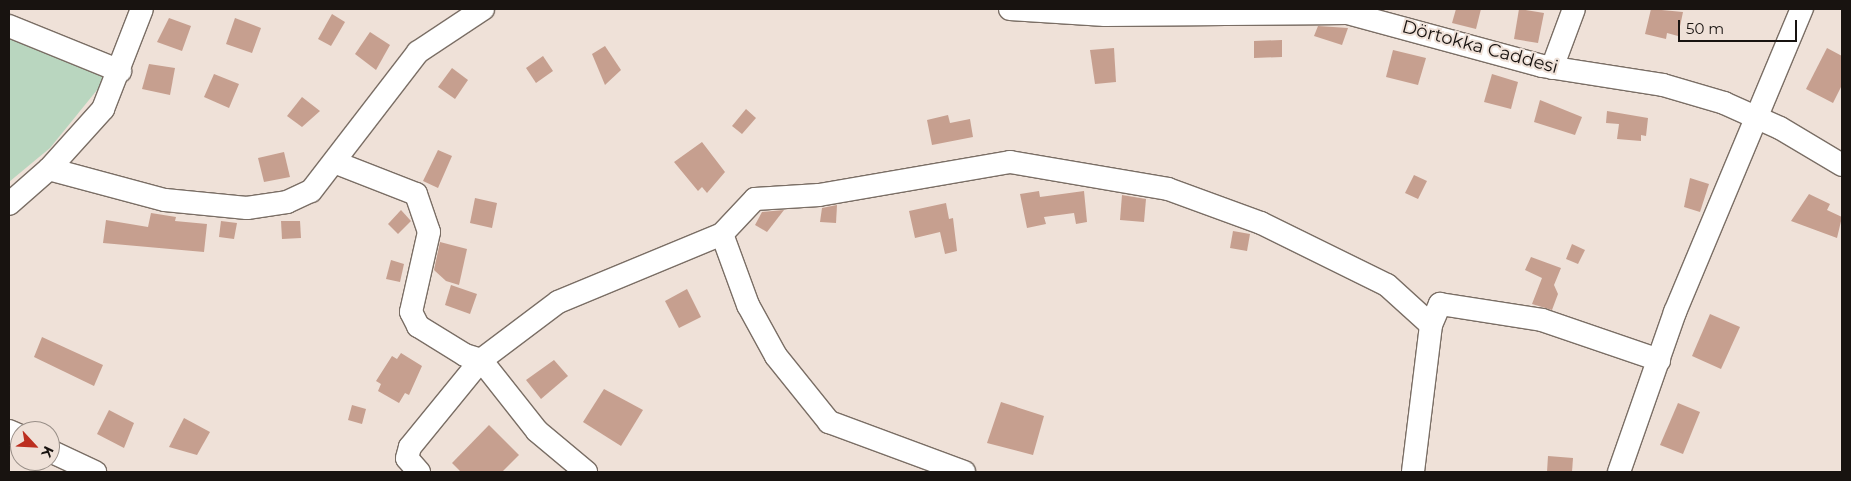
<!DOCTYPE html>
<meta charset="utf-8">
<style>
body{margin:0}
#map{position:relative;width:1851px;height:481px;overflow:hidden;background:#efe1d8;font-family:Montserrat,sans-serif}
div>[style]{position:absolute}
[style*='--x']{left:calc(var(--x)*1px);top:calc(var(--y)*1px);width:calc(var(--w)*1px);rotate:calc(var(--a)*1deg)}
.green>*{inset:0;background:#b9d6bf}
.building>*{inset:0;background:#c69f8f}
.roads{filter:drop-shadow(1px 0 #7a6e65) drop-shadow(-1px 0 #7a6e65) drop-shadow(0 1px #7a6e65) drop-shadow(0 -1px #7a6e65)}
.minor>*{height:22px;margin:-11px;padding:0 11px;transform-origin:11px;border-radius:11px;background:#fff}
span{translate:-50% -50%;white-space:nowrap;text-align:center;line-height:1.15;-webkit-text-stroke:4px #efe1d8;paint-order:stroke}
.street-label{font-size:18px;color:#181310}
.frame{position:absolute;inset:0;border:10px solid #181310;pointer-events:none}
.north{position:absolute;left:10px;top:421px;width:50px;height:50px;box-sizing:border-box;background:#efe1d8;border:1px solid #998f88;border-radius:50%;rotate:115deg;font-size:14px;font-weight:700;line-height:20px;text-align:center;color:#181310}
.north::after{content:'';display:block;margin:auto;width:18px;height:22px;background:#bc2f20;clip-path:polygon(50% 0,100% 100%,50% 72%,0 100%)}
.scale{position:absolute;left:1678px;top:20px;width:119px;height:22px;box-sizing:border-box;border:2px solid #181310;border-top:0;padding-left:6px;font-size:15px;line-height:18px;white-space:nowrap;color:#181310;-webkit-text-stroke:4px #efe1d8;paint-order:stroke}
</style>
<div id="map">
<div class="green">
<i style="clip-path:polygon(9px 39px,67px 57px,106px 79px,50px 148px,9px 182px)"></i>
</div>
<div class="building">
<i style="clip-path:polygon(1456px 9px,1481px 9px,1476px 29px,1452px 23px)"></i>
<i style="clip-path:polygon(1519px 9px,1544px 13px,1538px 43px,1514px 39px)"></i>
<i style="clip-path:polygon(1651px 9px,1683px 12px,1678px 36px,1667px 33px,1666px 39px,1645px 34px)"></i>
<i style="clip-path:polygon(332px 14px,345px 22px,331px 46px,318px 39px)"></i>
<i style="clip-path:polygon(169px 18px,191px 26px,182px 51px,157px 42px)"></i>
<i style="clip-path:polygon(235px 18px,261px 28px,252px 53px,226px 44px)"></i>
<i style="clip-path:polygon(1318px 26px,1348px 28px,1342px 45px,1314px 36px)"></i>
<i style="clip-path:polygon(370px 32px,390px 45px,376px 70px,355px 54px)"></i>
<i style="clip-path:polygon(1282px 40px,1282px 57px,1254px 58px,1254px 41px)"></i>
<i style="clip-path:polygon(605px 46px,621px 70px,605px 85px,592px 54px)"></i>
<i style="clip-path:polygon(1114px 48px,1116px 82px,1095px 84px,1090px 50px)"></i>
<i style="clip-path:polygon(1827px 48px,1842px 56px,1842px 85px,1833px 103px,1806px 89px)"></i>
<i style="clip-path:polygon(1393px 50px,1426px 58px,1418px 85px,1386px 77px)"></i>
<i style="clip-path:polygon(543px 56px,553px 71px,536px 83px,526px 68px)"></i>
<i style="clip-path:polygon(149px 64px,175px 68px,170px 95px,142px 89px)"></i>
<i style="clip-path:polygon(452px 68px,468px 80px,455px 99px,438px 87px)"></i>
<i style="clip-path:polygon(214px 74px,239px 84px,229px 108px,204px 97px)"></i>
<i style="clip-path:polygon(1492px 74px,1518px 82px,1511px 109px,1484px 102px)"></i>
<i style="clip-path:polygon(302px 97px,320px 111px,302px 127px,287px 116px)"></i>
<i style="clip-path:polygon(1540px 100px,1582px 117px,1575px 135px,1534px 122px)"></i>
<i style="clip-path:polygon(746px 109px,756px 118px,742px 134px,732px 126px)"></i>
<i style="clip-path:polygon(1607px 111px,1648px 118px,1646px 136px,1641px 135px,1641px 141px,1617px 139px,1619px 124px,1606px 123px)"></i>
<i style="clip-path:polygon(948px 115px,950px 123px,970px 119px,973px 137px,932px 145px,927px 120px)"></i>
<i style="clip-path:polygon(702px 142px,725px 172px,707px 193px,702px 187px,698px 191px,674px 162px)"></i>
<i style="clip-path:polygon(438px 150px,452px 156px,438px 188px,423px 181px)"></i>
<i style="clip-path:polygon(284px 152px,290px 177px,264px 182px,258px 158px)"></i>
<i style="clip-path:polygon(1414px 175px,1427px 181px,1418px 199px,1405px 193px)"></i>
<i style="clip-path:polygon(1690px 178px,1709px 184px,1700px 212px,1684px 207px)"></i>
<i style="clip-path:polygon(1039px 191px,1040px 197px,1084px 191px,1087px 222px,1076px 224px,1074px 213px,1044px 217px,1046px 224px,1027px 228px,1020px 194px)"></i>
<i style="clip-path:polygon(1809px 194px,1830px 204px,1827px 210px,1842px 217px,1837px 238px,1791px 221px)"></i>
<i style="clip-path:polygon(1122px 195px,1146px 199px,1144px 222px,1120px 220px)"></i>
<i style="clip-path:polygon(475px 198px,497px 203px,492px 228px,470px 223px)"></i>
<i style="clip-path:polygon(946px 203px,949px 219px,953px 218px,957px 251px,945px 254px,940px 232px,915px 238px,909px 211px)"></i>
<i style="clip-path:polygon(837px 205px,836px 223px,820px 222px,822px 208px)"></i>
<i style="clip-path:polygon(401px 210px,411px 221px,398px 234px,388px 224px)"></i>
<i style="clip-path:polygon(784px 210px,767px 232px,755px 225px,762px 212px)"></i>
<i style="clip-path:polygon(151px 213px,176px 217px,175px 221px,207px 224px,204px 252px,103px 243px,106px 220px,148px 227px)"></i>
<i style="clip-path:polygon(221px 221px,237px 223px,234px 239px,219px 237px)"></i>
<i style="clip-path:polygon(281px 221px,300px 221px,301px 238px,282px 239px)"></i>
<i style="clip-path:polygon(1233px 231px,1250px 234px,1247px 251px,1230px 248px)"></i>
<i style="clip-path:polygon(440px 242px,467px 249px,459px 285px,446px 281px,434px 270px)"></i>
<i style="clip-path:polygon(1572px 244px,1585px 250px,1578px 264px,1566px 259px)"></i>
<i style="clip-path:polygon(1531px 257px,1561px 268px,1554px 285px,1558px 294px,1552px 310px,1532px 304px,1542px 278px,1525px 270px)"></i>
<i style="clip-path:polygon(391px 260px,404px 264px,400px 282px,386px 279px)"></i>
<i style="clip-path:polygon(451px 285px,477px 294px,470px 314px,445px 305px)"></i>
<i style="clip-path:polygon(687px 289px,701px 317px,679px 328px,665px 301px)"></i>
<i style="clip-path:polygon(1710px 314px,1740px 327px,1721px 369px,1692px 356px)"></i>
<i style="clip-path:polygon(42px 337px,103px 365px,94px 386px,34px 357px)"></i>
<i style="clip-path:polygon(401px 353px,422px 366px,409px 395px,405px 393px,399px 403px,378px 391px,381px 384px,376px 381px,392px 356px,397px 359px)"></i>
<i style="clip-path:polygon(554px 360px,568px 376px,541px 399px,526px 380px)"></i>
<i style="clip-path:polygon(604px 389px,643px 410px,621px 446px,583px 422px)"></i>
<i style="clip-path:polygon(1001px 402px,1044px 416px,1033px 455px,987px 443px)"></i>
<i style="clip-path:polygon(1678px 403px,1700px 412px,1683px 454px,1660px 445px)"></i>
<i style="clip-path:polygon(352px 405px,366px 409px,362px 424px,348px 420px)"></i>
<i style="clip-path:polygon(109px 410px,134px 423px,124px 448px,97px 434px)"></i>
<i style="clip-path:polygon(184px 418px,210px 432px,197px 455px,169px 447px)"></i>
<i style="clip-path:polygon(489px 425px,519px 455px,502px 472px,461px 472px,452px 463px)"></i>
<i style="clip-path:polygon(1548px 456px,1573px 458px,1572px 472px,1547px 472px)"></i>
</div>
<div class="roads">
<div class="minor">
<i style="--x:1010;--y:9;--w:95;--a:3.6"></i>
<i style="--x:1105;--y:15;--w:242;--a:-0.5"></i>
<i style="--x:1347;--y:13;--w:202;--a:15.2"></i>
<i style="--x:1542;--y:66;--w:122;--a:8.9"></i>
<i style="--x:1663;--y:85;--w:64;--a:16.4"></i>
<i style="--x:1724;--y:103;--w:61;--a:24.1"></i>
<i style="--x:1780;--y:128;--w:72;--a:30.8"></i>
<i style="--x:9;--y:26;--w:120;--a:22.1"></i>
<i style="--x:1552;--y:68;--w:63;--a:-69.6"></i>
<i style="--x:334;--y:162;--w:88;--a:21.3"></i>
<i style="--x:416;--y:194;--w:40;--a:71.1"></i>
<i style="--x:429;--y:232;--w:82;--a:102.7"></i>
<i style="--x:411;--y:312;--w:16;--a:63"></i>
<i style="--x:418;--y:326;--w:55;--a:31.7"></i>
<i style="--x:465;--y:355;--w:17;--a:17"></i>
<i style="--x:481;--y:360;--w:96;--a:-37"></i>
<i style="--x:558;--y:302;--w:178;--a:-22.5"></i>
<i style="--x:722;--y:234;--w:76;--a:69.9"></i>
<i style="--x:748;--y:305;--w:58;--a:61.2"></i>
<i style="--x:776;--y:356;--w:85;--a:51.2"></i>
<i style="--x:829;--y:422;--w:144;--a:20.3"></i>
<i style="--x:49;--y:169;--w:120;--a:15"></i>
<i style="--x:165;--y:200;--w:82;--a:5.6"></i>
<i style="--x:247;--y:208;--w:40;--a:-8.5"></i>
<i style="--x:287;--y:202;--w:26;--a:-25"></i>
<i style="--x:311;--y:191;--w:175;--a:-52.4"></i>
<i style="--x:418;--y:52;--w:78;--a:-33.5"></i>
<i style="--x:9;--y:204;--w:53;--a:-41.2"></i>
<i style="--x:49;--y:169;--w:81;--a:-48"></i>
<i style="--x:103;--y:109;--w:107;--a:-68.7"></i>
<i style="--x:722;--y:234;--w:48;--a:-46.7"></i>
<i style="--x:755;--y:199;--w:64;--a:-3.6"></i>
<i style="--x:819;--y:195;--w:194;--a:-9.8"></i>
<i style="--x:1010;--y:162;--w:160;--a:9.7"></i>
<i style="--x:1168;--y:189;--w:99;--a:20.1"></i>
<i style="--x:1261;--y:223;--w:140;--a:26.2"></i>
<i style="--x:1387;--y:285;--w:59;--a:42.3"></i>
<i style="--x:1431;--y:325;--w:148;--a:97"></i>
<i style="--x:1431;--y:325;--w:23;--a:-67"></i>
<i style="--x:1440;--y:304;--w:103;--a:8.9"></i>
<i style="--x:1542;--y:320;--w:124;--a:18.9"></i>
<i style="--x:9;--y:431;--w:12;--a:24"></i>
<i style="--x:50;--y:451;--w:50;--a:25"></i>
<i style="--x:419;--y:472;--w:18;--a:-131"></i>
<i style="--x:407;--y:458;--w:11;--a:-75"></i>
<i style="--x:410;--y:447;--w:112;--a:-50.8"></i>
<i style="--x:481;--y:360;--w:90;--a:51.7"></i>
<i style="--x:537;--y:431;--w:64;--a:39.9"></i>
<i style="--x:1619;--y:472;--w:170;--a:-70.7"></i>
<i style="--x:1675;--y:312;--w:329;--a:-67.3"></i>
</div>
</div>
<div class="street-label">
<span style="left:1480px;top:47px;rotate:15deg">Dörtokka Caddesi</span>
</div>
<div class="frame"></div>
<div class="north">K</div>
<div class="scale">50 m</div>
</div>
